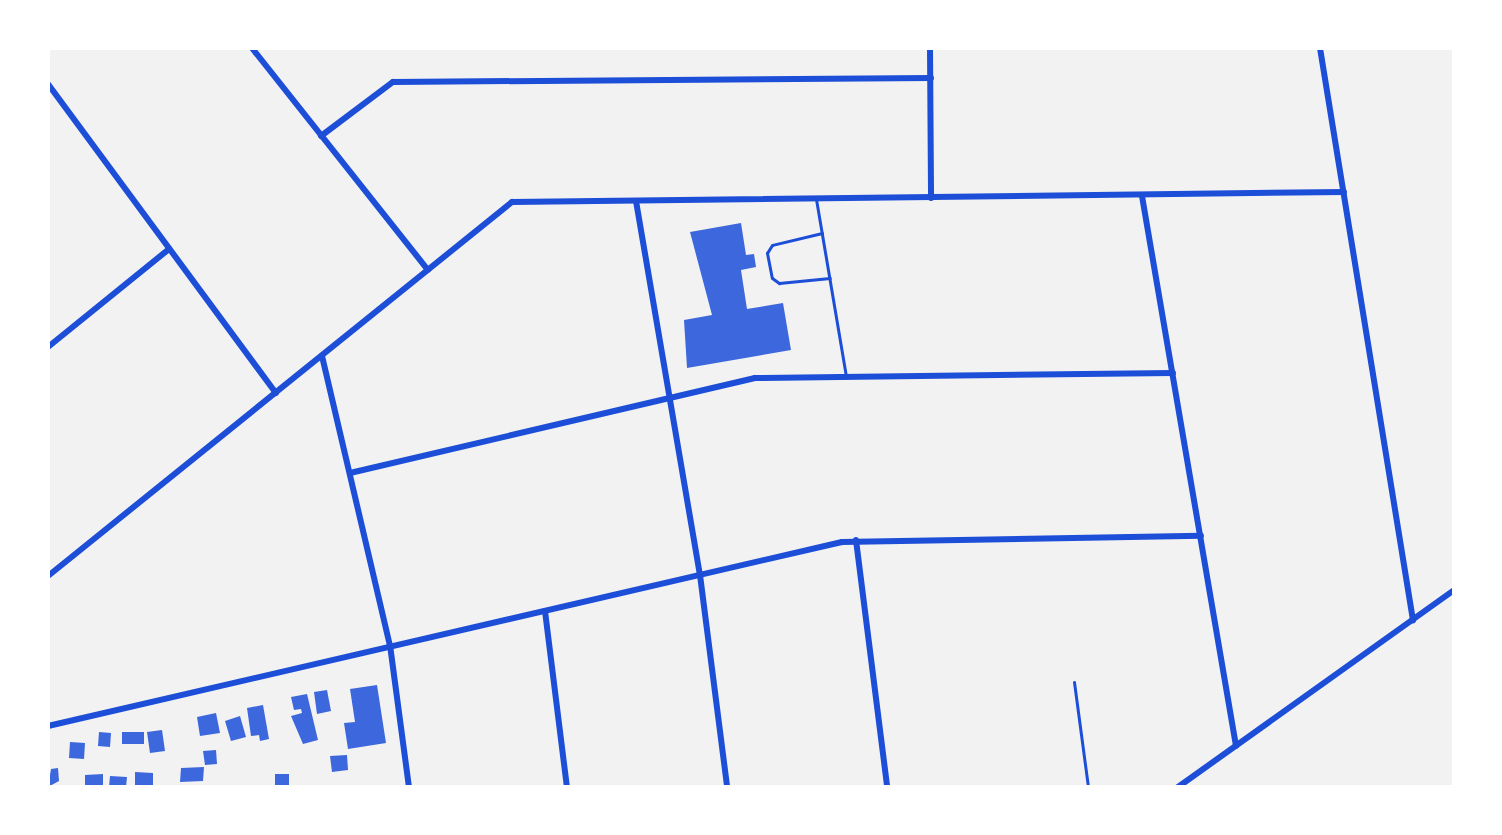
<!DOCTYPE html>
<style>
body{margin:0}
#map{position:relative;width:1502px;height:835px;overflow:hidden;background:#f2f2f2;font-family:"Exo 2",sans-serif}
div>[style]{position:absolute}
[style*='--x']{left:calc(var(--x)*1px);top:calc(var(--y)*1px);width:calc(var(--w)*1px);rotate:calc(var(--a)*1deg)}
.building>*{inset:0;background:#3d67dc}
.service>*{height:3px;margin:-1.5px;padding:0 1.5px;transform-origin:1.5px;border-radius:1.5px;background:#1d4ed8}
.minor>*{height:6px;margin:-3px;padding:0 3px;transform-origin:3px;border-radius:3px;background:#1d4ed8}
span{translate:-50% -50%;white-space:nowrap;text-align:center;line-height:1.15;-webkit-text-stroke:6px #fff;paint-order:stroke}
.frame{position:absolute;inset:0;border:50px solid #fff;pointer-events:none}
</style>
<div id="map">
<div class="building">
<i style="clip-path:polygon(741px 223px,746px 255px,754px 254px,756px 267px,741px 270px,747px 309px,783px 303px,791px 350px,687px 368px,684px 320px,712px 315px,690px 232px)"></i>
<i style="clip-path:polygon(377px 685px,386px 743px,348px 749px,344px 723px,355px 722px,350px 689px)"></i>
<i style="clip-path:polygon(327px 690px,331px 711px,317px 714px,314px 692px)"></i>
<i style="clip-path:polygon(307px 694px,318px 740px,303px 744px,291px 716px,302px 713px,301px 709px,294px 710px,291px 697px)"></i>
<i style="clip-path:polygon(263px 705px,269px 739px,260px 741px,259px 735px,251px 736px,247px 708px)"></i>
<i style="clip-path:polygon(216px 713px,220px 733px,200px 736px,197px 717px)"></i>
<i style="clip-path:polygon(240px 716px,246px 737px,231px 741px,225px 721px)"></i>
<i style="clip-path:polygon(162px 730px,165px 751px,150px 753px,147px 732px)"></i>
<i style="clip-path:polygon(99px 732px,111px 733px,110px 747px,98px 746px)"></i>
<i style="clip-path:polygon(122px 732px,144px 732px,144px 744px,122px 744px)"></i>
<i style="clip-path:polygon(70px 742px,85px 743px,84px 759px,69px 758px)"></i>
<i style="clip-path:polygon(216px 750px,217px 764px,205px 765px,203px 751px)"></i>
<i style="clip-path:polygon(347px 755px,348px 770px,332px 772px,330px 756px)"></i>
<i style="clip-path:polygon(204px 767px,203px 781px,180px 782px,181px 768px)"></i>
<i style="clip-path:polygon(58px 768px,59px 781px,48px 787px,51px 769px)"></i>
<i style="clip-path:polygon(135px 772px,153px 773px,153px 787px,135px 787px)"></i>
<i style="clip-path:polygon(103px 774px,103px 787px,85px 787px,85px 775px)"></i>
<i style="clip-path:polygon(275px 774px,289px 774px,289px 787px,275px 787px)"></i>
<i style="clip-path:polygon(110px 776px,127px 777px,126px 787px,109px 787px)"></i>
</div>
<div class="service">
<i style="--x:816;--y:199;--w:181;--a:80.4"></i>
<i style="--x:822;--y:233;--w:51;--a:166.5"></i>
<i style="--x:772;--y:245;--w:9;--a:122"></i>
<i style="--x:767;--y:253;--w:25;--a:79"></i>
<i style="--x:772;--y:278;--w:9;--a:36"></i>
<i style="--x:779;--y:283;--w:51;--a:-5.6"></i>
<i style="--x:1074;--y:682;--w:106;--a:82.4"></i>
</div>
<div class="minor">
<i style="--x:252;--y:48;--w:283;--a:51.6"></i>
<i style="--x:930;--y:48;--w:150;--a:89.6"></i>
<i style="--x:1320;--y:48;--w:580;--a:80.77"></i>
<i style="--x:48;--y:84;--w:384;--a:53.6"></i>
<i style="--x:321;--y:136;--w:90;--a:-36.9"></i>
<i style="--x:393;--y:82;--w:538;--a:-0.43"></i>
<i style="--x:1142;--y:196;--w:558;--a:80.3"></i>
<i style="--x:636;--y:201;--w:379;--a:80.3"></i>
<i style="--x:700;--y:575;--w:214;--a:82.7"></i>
<i style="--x:48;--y:347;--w:156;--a:-39"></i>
<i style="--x:322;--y:356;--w:297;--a:76.8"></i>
<i style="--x:390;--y:645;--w:143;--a:82.4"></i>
<i style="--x:350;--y:473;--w:416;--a:-13.2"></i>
<i style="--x:755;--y:378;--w:418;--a:-0.7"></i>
<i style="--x:856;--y:540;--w:249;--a:82.8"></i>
<i style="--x:48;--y:576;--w:596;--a:-38.87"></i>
<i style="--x:512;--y:202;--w:832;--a:-0.69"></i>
<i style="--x:545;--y:611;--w:177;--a:82.9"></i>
<i style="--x:48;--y:726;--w:815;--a:-13.05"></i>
<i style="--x:842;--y:542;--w:359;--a:-1"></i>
<i style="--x:1178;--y:787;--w:339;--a:-35.5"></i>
</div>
<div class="frame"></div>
</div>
